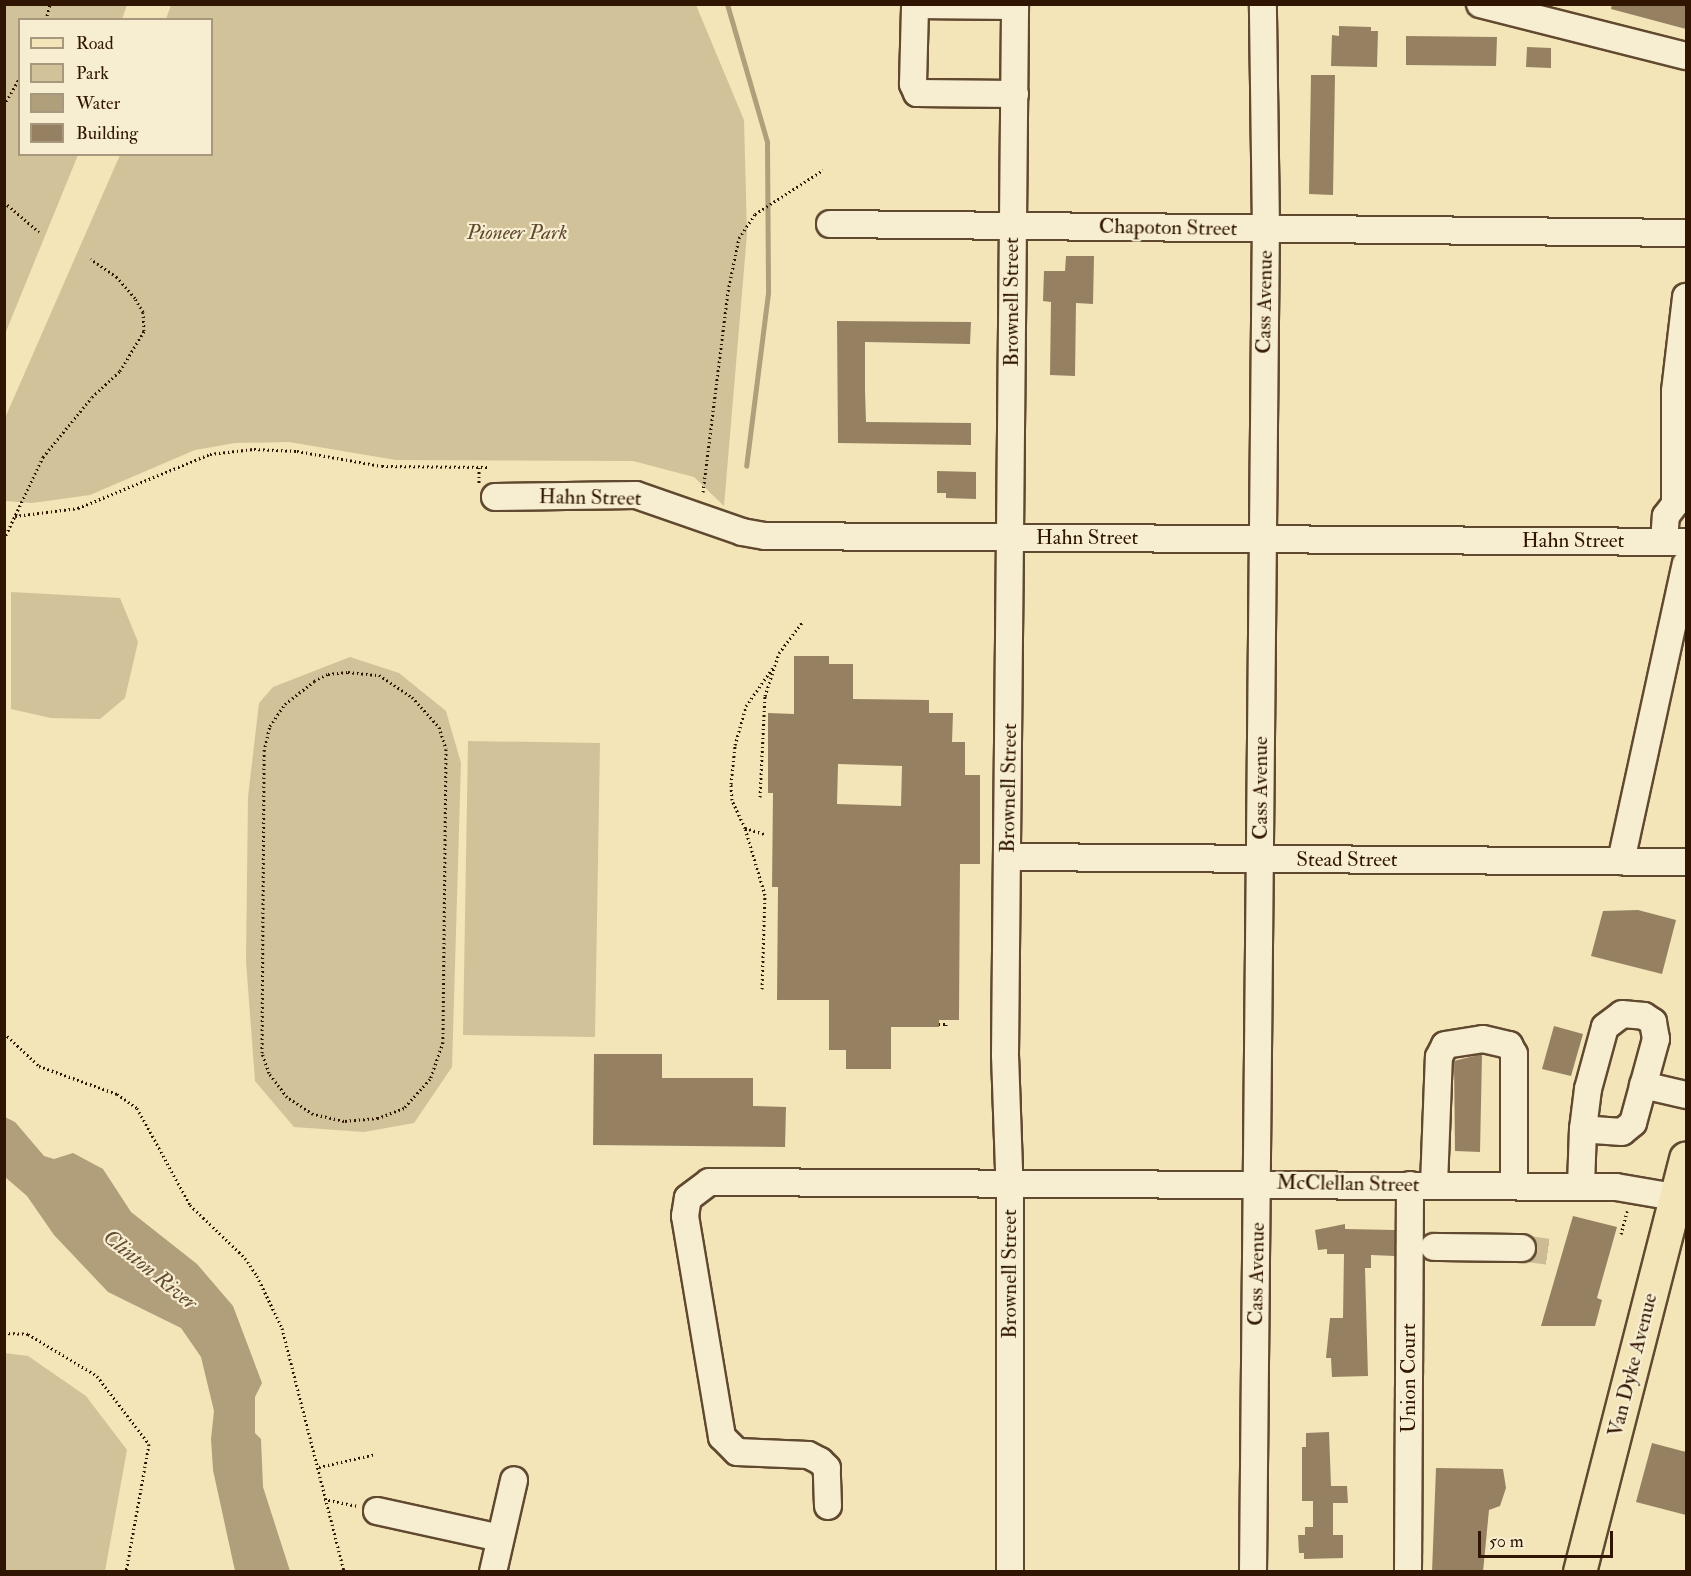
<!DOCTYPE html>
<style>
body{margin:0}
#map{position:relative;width:1691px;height:1576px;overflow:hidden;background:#f3e5b8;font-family:"IM FELL Double Pica",serif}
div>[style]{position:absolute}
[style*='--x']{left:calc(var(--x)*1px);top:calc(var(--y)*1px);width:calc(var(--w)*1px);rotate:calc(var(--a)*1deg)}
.green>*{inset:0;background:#d2c299}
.water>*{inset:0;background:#b19e7a}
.stream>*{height:5px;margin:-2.5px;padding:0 2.5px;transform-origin:2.5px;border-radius:2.5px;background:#b19e7a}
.building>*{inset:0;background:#958161}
.minor-tunnel>*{height:26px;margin-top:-13px;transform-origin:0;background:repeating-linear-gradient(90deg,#ccbb94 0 26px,transparent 0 39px)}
.path>*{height:3px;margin-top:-1.5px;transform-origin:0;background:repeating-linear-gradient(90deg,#301502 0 1.5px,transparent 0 4.5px)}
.roads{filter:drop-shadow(2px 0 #614930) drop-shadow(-2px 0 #614930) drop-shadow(0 2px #614930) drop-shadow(0 -2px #614930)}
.minor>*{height:26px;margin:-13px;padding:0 13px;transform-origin:13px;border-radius:13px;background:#f7eed1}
.major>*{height:32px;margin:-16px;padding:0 16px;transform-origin:16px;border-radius:16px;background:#f3e5b8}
span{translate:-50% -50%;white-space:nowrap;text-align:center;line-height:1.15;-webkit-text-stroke:4.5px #f7eed1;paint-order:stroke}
.street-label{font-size:21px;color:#301502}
.park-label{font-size:21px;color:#61492f;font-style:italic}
.water-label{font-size:22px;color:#644c32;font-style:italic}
.frame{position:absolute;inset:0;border:6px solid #301502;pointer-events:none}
.legend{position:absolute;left:18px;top:18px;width:195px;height:138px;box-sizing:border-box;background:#f7eed1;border:2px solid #a7977e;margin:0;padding:8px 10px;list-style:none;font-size:18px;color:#301502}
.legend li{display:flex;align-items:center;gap:12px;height:30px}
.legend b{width:30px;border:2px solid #a7977e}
.scale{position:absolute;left:1478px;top:1531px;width:135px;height:27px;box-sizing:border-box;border:3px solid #301502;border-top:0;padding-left:8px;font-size:18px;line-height:21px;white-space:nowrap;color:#301502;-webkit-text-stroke:4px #f7eed1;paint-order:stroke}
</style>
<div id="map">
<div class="green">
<i style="clip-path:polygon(5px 4px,127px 5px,122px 19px,20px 20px,20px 154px,78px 155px,5px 334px)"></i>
<i style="clip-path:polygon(171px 5px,696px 5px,744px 120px,747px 234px,724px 506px,694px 477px,633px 461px,396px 460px,289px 442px,235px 443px,195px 450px,90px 495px,32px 503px,5px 501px,5px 418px,120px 155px,212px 154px,212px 20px,166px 19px)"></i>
<i style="clip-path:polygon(11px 592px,120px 598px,138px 642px,125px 698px,100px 719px,51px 718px,11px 709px)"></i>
<i style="clip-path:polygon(350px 657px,399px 673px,446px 711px,461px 763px,452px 1067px,414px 1123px,364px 1132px,294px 1127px,255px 1081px,246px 961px,248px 797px,259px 703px,273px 687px)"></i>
<i style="clip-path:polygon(468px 741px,600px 743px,595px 1037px,463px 1035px)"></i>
<i style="clip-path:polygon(4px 1353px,28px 1356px,86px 1396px,127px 1450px,105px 1571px,5px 1571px)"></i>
</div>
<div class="water">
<i style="clip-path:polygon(5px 1117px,15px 1122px,44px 1156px,54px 1159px,73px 1153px,103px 1169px,131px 1212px,197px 1264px,233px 1306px,262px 1383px,255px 1397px,255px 1433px,261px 1439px,263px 1487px,290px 1571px,235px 1571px,213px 1470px,211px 1439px,214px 1411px,201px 1357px,181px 1328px,108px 1292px,54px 1235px,27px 1196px,5px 1177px)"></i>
</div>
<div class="stream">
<i style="--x:727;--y:4;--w:144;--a:73.8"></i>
<i style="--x:767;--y:142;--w:151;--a:89.6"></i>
<i style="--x:768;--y:293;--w:174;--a:97.2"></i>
</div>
<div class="building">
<i style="clip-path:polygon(1612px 4px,1686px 4px,1686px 29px,1611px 9px)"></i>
<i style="clip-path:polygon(1339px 26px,1371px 27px,1371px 31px,1378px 31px,1377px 67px,1331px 66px,1332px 35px,1339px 36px)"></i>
<i style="clip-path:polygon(1406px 36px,1497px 37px,1496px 66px,1406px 65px)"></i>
<i style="clip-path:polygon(1527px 47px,1551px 48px,1551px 68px,1526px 67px)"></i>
<i style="clip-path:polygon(1311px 75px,1335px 75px,1333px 195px,1309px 194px)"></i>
<i style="clip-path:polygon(1066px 256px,1094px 256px,1093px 304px,1076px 303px,1075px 376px,1050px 375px,1051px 302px,1043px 301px,1044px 271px,1065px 271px)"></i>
<i style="clip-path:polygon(837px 321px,971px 322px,970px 344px,865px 342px,865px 390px,866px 422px,971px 423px,971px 445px,838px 443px)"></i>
<i style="clip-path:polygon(937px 471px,976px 472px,976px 499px,946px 498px,946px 493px,937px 493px)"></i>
<i style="clip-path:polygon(evenodd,794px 656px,829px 656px,829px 664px,853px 664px,853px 699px,929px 700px,929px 713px,953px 713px,952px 742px,965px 742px,965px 775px,980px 775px,980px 864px,960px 864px,959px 1020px,939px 1020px,939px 1027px,891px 1027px,891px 1069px,846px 1069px,846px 1050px,829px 1050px,829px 1000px,777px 1000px,778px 887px,772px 887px,773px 793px,768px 793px,768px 713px,794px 714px,794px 656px,838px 764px,902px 766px,901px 806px,837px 804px,838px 764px)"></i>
<i style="clip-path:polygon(1638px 910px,1676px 920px,1662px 974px,1591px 956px,1603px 911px)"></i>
<i style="clip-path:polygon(1554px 1026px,1583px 1034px,1571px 1076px,1542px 1069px)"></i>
<i style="clip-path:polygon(594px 1054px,662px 1054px,662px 1078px,753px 1078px,753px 1106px,786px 1107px,785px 1147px,593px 1145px)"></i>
<i style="clip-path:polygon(1482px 1054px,1480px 1152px,1455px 1151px,1454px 1061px)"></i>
<i style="clip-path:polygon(1573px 1216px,1617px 1227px,1597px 1298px,1602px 1300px,1595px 1326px,1541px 1326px)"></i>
<i style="clip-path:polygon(1345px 1224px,1345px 1229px,1395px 1230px,1395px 1256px,1371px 1255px,1371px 1268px,1365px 1268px,1368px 1376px,1332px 1377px,1331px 1358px,1326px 1358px,1330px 1318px,1343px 1318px,1344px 1254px,1327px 1254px,1327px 1249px,1318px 1250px,1315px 1230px)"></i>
<i style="clip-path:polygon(1329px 1432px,1331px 1486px,1347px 1486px,1348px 1503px,1333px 1503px,1333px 1535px,1343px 1535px,1343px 1558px,1304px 1559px,1304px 1553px,1299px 1553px,1298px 1535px,1305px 1535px,1305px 1527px,1313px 1527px,1313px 1501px,1302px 1501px,1302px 1447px,1306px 1447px,1306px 1433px)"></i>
<i style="clip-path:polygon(1652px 1443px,1686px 1452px,1686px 1515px,1636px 1502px)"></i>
<i style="clip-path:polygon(1436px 1468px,1503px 1469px,1506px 1488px,1500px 1506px,1489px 1510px,1483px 1572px,1432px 1572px)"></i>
</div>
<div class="minor-tunnel">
<i style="--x:1522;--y:1248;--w:27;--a:8"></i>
</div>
<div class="path">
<i style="--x:46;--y:20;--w:16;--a:-76"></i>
<i style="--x:4;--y:105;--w:32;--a:-60"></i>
<i style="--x:4;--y:202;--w:46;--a:40.6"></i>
<i style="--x:479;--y:467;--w:16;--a:90"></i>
<i style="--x:703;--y:492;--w:203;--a:-82.9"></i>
<i style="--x:728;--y:291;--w:54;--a:-78.3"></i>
<i style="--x:739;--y:238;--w:29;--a:-56"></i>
<i style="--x:755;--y:214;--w:81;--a:-32.9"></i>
<i style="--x:15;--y:516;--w:64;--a:-7.2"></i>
<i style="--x:78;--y:508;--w:143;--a:-22.2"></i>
<i style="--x:210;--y:454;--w:44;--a:-6.5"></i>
<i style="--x:254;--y:449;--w:43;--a:2.7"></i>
<i style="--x:297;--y:451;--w:86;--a:10"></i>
<i style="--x:382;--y:466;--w:106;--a:0.5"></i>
<i style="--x:4;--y:539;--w:91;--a:-64.6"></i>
<i style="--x:43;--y:457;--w:77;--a:-50.8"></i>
<i style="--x:92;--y:397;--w:38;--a:-43"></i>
<i style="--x:120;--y:371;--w:47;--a:-59"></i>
<i style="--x:144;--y:331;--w:19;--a:-93"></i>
<i style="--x:143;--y:312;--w:16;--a:-120"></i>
<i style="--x:135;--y:298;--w:28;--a:-131"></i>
<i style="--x:117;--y:277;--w:32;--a:-146"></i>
<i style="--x:348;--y:672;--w:31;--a:6"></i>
<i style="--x:379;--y:675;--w:40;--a:34"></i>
<i style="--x:412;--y:697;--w:40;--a:48"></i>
<i style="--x:439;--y:727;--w:23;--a:72"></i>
<i style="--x:446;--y:749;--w:293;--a:90.6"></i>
<i style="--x:443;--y:1042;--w:39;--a:109"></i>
<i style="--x:430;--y:1079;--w:39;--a:132"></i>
<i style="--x:404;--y:1108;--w:28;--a:159"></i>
<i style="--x:378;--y:1118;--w:34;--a:175"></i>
<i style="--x:344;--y:1121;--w:32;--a:-167"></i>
<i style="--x:313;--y:1114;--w:31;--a:-147"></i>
<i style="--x:287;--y:1097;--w:30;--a:-127"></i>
<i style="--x:269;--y:1073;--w:21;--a:-109"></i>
<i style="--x:262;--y:1053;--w:302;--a:-89.6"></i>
<i style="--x:264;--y:751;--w:26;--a:-77"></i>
<i style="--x:270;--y:726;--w:27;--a:-56"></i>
<i style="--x:285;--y:704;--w:37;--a:-38"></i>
<i style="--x:314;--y:681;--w:16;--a:-27"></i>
<i style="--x:328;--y:674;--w:20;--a:-6"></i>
<i style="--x:760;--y:797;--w:101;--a:-87.2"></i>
<i style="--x:765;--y:696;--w:45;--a:-72"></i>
<i style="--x:779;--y:653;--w:39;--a:-53"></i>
<i style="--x:745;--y:828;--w:21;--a:17"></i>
<i style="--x:762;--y:989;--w:94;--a:-88.2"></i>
<i style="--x:765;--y:895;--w:70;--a:-106.6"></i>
<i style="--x:745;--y:828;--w:31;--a:-115"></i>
<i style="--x:732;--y:800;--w:16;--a:-94"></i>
<i style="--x:731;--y:784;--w:39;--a:-84"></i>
<i style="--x:735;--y:745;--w:41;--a:-74.2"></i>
<i style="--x:746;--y:706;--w:49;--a:-55"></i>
<i style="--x:939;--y:1024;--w:7;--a:0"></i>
<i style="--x:946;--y:1024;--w:4;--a:90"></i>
<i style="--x:4;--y:1033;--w:48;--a:43.3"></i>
<i style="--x:39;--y:1066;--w:83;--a:19.7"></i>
<i style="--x:117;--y:1094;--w:24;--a:35"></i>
<i style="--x:137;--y:1108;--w:111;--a:61.3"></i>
<i style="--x:190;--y:1205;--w:76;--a:43.9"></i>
<i style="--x:245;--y:1258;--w:22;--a:56"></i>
<i style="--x:257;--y:1276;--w:58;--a:64.3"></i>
<i style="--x:282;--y:1328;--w:252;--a:75.7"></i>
<i style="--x:1621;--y:1234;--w:24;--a:-75"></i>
<i style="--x:4;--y:1333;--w:24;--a:2"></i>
<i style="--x:28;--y:1334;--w:81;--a:31.3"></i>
<i style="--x:97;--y:1376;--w:86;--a:52.6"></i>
<i style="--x:149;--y:1444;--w:130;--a:100.2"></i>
<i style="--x:319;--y:1467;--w:58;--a:-12.8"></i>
<i style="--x:324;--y:1499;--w:34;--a:12"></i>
</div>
<div class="roads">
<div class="minor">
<i style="--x:1480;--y:4;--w:212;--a:14.2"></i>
<i style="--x:1015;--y:94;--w:98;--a:-179.4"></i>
<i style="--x:917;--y:93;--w:10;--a:-114"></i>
<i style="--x:913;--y:84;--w:79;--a:-88.5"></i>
<i style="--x:915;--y:5;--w:100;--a:0.6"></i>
<i style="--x:830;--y:224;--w:856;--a:0.6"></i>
<i style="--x:495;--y:497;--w:141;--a:-0.8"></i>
<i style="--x:636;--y:495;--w:112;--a:19.2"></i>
<i style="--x:742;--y:532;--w:23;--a:10"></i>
<i style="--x:765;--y:536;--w:921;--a:0.37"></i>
<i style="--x:1664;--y:542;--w:26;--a:-86"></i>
<i style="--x:1666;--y:516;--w:15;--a:-53"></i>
<i style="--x:1675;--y:504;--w:113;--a:-90"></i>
<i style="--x:1675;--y:391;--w:95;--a:-83.3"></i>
<i style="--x:1008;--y:857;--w:678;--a:0.42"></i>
<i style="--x:1621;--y:861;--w:304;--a:-77.7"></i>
<i style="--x:1643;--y:1085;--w:44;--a:13.1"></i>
<i style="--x:1434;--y:1185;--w:128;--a:-87.8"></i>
<i style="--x:1439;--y:1057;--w:13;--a:-63"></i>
<i style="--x:1445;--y:1045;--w:38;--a:-9"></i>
<i style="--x:1483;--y:1039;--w:27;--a:13"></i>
<i style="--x:1509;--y:1045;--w:10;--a:61"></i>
<i style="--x:1514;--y:1054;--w:132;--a:90"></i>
<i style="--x:1581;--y:1186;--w:57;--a:-88"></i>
<i style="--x:1583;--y:1129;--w:40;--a:-82.9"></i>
<i style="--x:1588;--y:1089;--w:64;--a:-74.7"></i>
<i style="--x:1605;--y:1027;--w:21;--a:-37"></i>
<i style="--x:1622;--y:1014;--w:22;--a:5"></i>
<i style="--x:1644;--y:1016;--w:11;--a:34"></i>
<i style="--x:1653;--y:1022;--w:17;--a:80"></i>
<i style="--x:1656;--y:1039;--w:87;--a:105.3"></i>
<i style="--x:1633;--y:1123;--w:14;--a:141"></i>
<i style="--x:1622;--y:1132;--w:39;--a:-176"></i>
<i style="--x:1434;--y:1247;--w:88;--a:0.7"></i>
<i style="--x:828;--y:1506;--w:38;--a:-92"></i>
<i style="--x:827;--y:1468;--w:10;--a:-135"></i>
<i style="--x:820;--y:1461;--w:13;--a:-153"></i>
<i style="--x:808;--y:1455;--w:71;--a:-177.6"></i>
<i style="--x:737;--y:1452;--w:21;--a:-135"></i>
<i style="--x:722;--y:1437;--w:224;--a:-99.5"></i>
<i style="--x:685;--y:1216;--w:18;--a:-81"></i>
<i style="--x:688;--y:1198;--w:26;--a:-37"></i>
<i style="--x:709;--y:1182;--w:907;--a:0.32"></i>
<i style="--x:1616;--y:1187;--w:71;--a:9.7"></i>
<i style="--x:377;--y:1511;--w:126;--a:12.4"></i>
<i style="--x:493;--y:1572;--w:94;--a:-77.1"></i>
<i style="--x:1010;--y:1572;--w:374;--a:-90"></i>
<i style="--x:1010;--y:1198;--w:143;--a:-92"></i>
<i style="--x:1005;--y:1055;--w:1051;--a:-89.45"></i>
<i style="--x:1253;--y:1572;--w:1343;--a:-89.45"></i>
<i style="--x:1266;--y:229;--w:225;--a:-90.8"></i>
<i style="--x:1408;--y:1572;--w:387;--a:-89.7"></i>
</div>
<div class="major">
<i style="--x:1580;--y:1572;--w:427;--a:-75.6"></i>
</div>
</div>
<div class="street-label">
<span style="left:1168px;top:228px;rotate:1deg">Chapoton Street</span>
<span style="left:1012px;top:302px;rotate:-90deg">Brownell Street</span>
<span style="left:1265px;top:302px;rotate:-89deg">Cass Avenue</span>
<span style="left:590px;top:498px;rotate:1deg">Hahn Street</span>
<span style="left:1087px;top:538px">Hahn Street</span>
<span style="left:1573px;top:541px">Hahn Street</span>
<span style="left:1009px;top:788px;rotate:-89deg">Brownell Street</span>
<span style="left:1261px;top:788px;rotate:-90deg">Cass Avenue</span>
<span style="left:1347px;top:860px">Stead Street</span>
<span style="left:1348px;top:1184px;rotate:1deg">McClellan Street</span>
<span style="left:1010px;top:1274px;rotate:-90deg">Brownell Street</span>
<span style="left:1257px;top:1274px;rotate:-89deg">Cass Avenue</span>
<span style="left:1633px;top:1365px;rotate:-76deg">Van Dyke Avenue</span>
<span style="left:1409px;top:1378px;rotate:-90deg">Union Court</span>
</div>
<div class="park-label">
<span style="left:517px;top:233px">Pioneer Park</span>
</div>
<div class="water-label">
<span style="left:150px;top:1270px;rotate:39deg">Clinton River</span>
</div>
<div class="frame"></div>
<ul class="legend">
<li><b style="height:8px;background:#f3e5b8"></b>Road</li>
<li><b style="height:16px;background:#d2c299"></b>Park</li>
<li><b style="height:16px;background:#b19e7a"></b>Water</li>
<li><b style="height:16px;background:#958161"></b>Building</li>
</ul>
<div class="scale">50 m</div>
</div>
